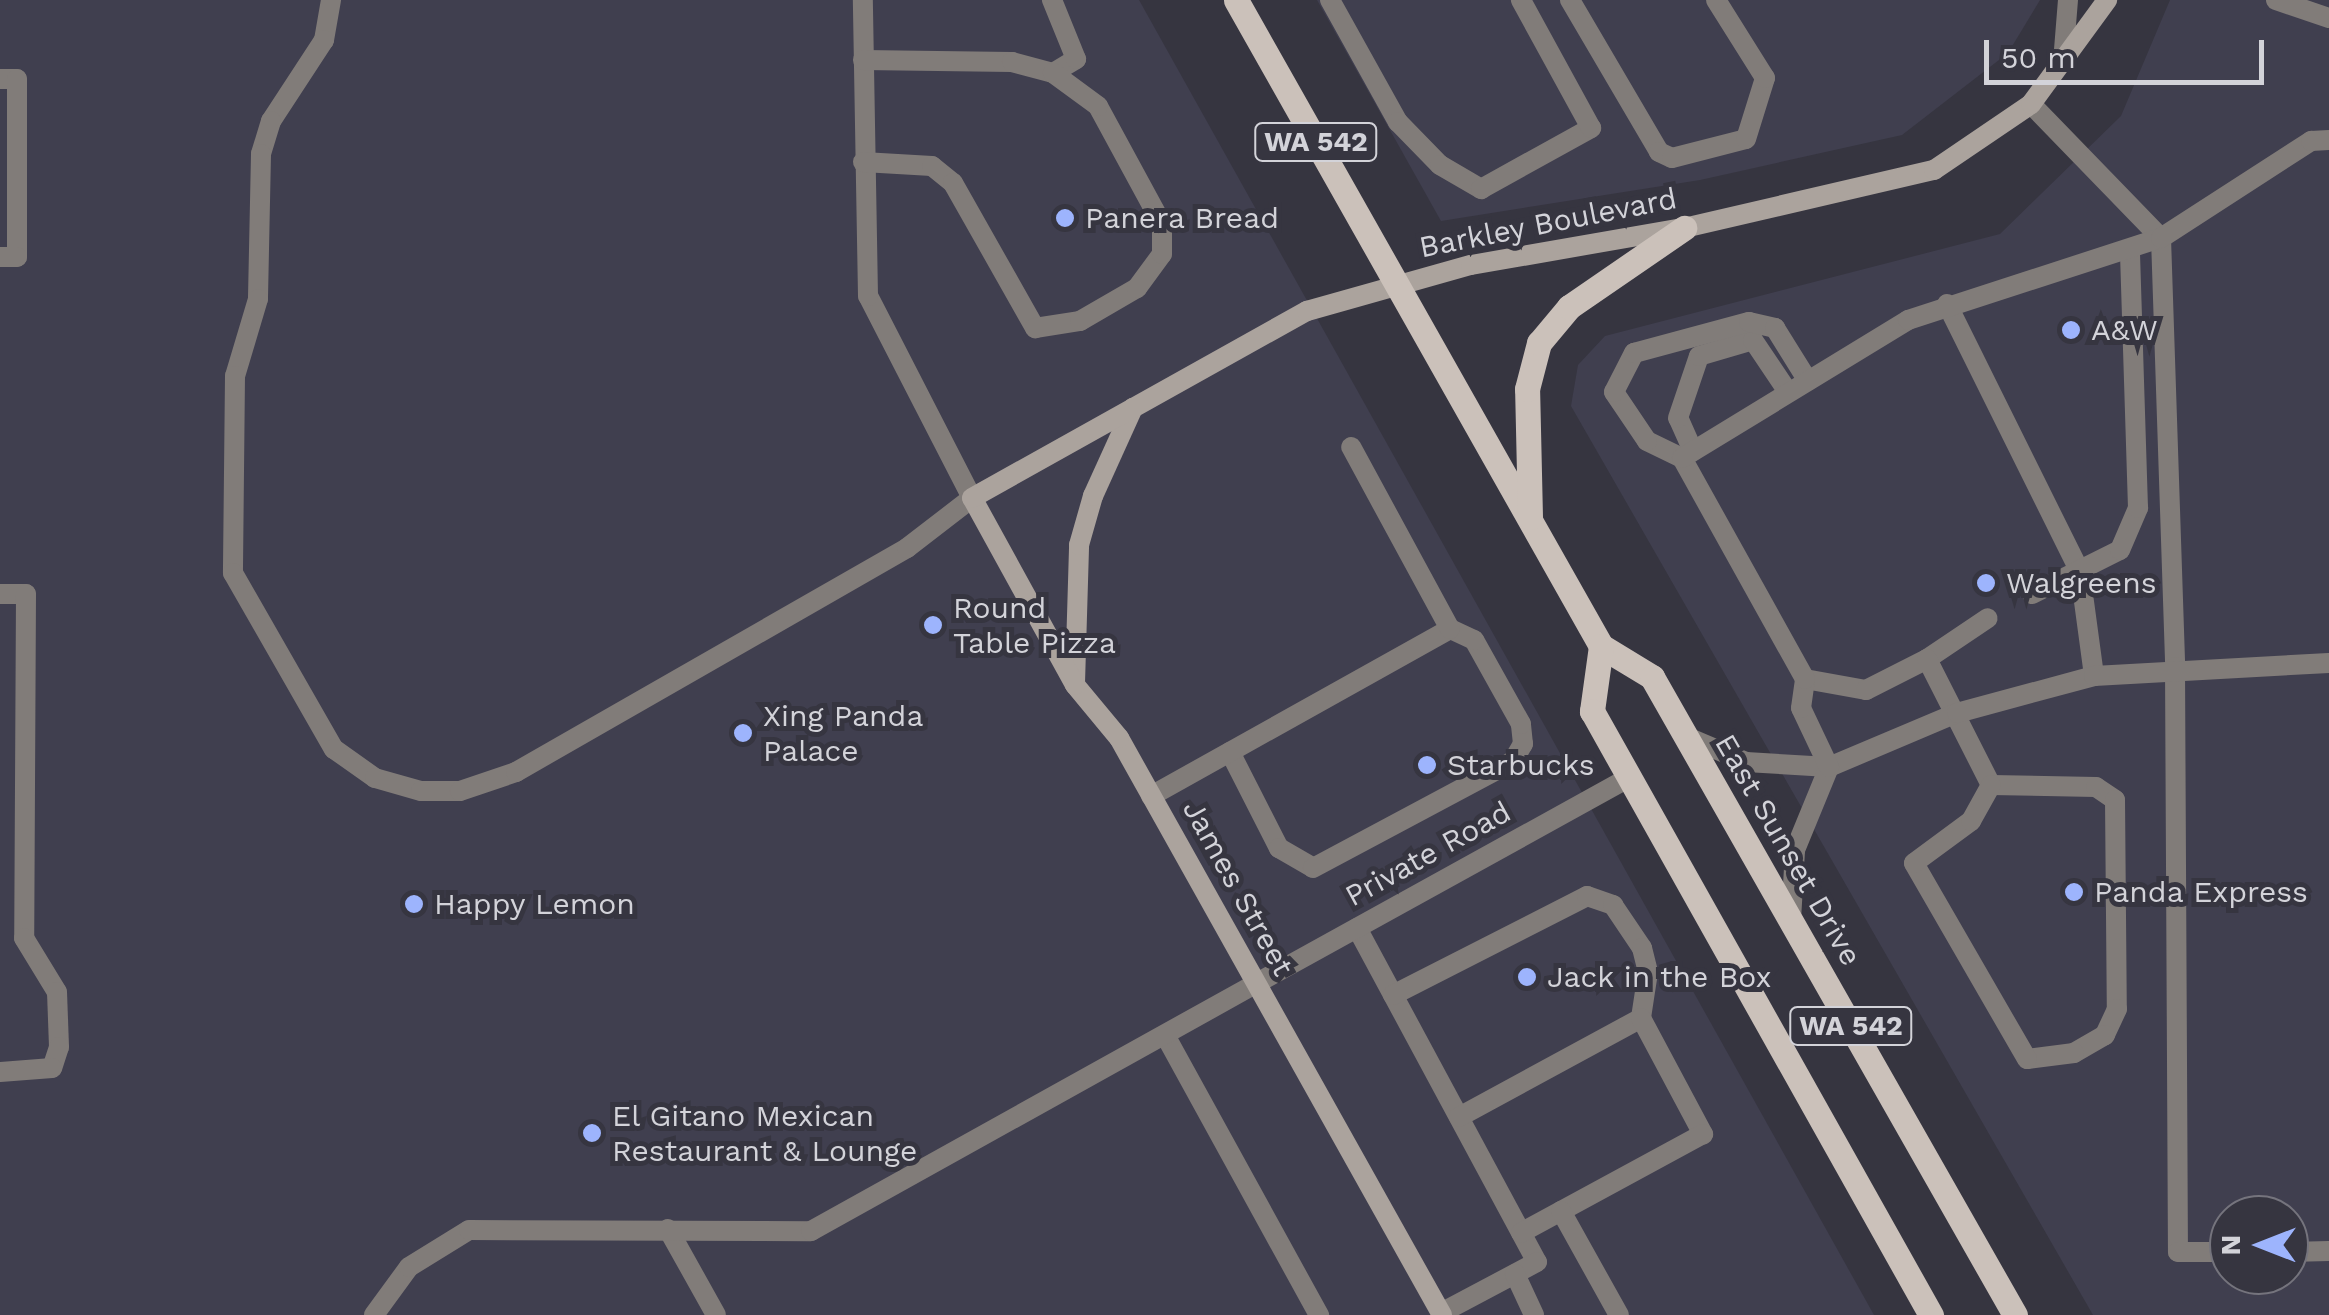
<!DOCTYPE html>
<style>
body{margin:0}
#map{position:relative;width:2329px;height:1315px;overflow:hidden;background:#363540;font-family:"Work Sans",sans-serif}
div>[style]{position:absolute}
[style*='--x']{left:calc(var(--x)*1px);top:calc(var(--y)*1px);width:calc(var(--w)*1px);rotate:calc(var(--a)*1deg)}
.built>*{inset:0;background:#403f4f}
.lane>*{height:20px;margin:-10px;padding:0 10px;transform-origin:10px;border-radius:10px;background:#817c79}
.street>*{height:20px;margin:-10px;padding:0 10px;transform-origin:10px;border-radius:10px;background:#817c79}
.secondary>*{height:20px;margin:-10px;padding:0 10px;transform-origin:10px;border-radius:10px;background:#aba39d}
.primary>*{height:25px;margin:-12.5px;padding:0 12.5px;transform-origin:12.5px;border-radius:12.5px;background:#cbc1ba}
.dots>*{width:28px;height:28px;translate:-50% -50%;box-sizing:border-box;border:5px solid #363540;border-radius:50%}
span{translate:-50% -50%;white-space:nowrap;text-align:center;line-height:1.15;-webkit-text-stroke:10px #363540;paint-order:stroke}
.shield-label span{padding:2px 8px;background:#363540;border:2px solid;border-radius:8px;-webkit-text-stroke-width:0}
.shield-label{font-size:28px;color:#d3d3d9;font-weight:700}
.poi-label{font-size:30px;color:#d3d3d9}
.left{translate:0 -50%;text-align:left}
.street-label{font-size:30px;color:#d3d3d9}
.north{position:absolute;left:2209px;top:1195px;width:100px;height:100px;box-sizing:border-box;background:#363540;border:2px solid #75747d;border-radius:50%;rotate:270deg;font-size:28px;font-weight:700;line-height:40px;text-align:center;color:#d3d3d9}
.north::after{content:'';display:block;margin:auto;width:35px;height:45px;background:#9db4fd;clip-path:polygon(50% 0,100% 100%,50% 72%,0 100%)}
.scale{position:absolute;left:1984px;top:40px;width:280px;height:45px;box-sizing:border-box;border:5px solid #d3d3d9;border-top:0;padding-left:12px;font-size:30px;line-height:35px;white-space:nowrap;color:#d3d3d9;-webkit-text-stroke:8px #363540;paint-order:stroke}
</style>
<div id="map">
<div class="built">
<i style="clip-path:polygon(0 0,1139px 0,1874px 1315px,0 1315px)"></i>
<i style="clip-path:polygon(1317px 0,2040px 0,2008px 53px,1902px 135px,1700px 180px,1441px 221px)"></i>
<i style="clip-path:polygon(evenodd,2170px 0,2329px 0,2329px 1315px,2093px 1315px,1571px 406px,1578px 365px,1605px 336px,2000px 234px,2121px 116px,2170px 0,2229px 1215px,2289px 1215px,2289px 1275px,2229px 1275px,2229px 1215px)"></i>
</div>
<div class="lane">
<i style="--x:331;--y:0;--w:41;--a:99.9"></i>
<i style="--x:324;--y:40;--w:97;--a:123.2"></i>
<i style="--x:271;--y:121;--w:34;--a:107"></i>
<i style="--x:261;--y:154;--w:145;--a:91.2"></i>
<i style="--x:258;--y:299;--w:80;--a:106.6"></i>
<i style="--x:235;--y:376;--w:197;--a:90.6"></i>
<i style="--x:233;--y:573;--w:203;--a:60.2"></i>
<i style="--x:334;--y:749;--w:50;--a:35.3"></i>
<i style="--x:375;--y:778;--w:48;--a:15.8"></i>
<i style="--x:421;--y:791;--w:39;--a:0"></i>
<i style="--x:460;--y:791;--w:59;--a:-18.7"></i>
<i style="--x:516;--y:772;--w:451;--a:-29.8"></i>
<i style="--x:907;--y:548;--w:82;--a:-37.6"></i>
<i style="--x:972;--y:498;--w:227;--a:-117.2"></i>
<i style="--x:868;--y:296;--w:296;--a:-91"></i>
<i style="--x:1330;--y:0;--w:140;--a:60.9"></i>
<i style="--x:1398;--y:122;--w:60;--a:45.7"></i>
<i style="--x:1440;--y:165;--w:48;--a:30.3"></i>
<i style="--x:1481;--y:189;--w:126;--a:-29"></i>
<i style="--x:1591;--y:128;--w:146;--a:-118.7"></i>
<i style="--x:1570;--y:0;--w:176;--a:59.6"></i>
<i style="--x:1659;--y:152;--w:14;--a:25"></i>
<i style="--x:1672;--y:158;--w:76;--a:-14.4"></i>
<i style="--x:1746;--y:139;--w:64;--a:-72.7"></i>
<i style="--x:1765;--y:78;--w:92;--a:-122.1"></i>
<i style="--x:2276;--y:0;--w:56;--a:18.8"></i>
<i style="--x:863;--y:60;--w:149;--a:0.8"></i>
<i style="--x:1012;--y:62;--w:42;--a:15"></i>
<i style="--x:1053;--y:73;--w:27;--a:-31"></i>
<i style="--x:1076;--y:59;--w:64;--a:-112.1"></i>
<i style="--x:2063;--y:62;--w:62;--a:-85.4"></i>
<i style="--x:0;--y:79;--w:17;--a:0"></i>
<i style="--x:17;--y:79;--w:178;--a:90"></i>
<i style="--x:17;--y:257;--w:17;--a:180"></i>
<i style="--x:2031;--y:104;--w:187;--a:45.9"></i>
<i style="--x:2161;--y:238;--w:429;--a:88.1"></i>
<i style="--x:2175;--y:667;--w:585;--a:89.71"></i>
<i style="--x:2178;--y:1252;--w:51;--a:0"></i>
<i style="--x:863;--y:162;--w:69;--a:3.3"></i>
<i style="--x:932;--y:166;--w:27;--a:39"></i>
<i style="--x:953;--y:183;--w:167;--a:60.5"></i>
<i style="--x:1035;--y:328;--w:46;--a:-8.8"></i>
<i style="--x:1080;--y:321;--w:66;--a:-30.1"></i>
<i style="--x:1137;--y:288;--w:42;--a:-53.7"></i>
<i style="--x:1162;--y:254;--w:30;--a:-90"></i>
<i style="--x:1162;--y:224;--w:134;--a:-118.5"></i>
<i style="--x:1098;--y:106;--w:56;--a:-143.7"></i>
<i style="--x:1947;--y:304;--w:299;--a:63.6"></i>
<i style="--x:2080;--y:572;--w:105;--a:82.3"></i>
<i style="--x:1693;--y:451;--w:36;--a:-114"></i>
<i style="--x:1678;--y:418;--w:65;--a:-71.3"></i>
<i style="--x:1699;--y:356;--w:56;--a:-16.5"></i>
<i style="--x:1753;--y:340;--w:63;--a:56.1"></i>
<i style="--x:1682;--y:458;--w:39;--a:-154"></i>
<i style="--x:1647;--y:441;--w:59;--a:-124"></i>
<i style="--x:1614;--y:392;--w:44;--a:-62.9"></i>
<i style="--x:1634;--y:353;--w:119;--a:-15.1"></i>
<i style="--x:1749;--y:322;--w:27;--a:13"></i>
<i style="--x:1775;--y:328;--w:62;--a:58.1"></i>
<i style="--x:0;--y:594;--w:26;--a:0"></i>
<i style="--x:26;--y:594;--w:344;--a:90.3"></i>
<i style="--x:24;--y:938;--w:63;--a:58.6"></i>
<i style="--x:57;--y:992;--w:55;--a:87.9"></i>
<i style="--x:59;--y:1047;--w:22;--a:108"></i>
<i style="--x:52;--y:1068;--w:52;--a:175.6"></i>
<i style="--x:2032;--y:594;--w:98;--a:-26.6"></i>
<i style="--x:2120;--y:550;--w:46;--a:-66.8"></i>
<i style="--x:2138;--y:508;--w:258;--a:-91.8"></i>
<i style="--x:1927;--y:659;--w:73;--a:-33.9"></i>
<i style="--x:1805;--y:679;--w:62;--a:10.2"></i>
<i style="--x:1866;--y:690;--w:68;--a:-26.9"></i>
<i style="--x:1927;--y:659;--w:141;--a:63.1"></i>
<i style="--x:1687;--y:737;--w:64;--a:23"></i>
<i style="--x:1746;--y:762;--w:83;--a:3.4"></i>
<i style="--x:1829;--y:767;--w:139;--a:-22.9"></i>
<i style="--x:1957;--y:713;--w:142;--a:-15.1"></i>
<i style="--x:2094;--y:676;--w:235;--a:-3.2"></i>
<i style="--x:1230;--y:752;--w:108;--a:63"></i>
<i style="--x:1279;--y:848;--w:39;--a:30"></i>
<i style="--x:1313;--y:868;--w:227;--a:-28.1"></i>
<i style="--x:1513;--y:761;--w:20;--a:-60"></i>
<i style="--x:1523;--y:744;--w:20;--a:-96"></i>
<i style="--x:1521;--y:724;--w:96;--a:-119.2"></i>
<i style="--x:1474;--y:640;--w:26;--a:-155"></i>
<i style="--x:1991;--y:785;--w:105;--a:1.1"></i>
<i style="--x:2096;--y:787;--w:23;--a:34"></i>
<i style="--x:2115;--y:800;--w:209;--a:89.5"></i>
<i style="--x:2117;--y:1009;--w:29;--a:115"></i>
<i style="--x:2105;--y:1035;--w:36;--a:150"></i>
<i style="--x:2074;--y:1053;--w:47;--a:172.7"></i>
<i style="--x:2027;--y:1059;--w:226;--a:-120"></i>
<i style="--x:1914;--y:863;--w:71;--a:-36.4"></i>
<i style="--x:1971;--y:821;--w:41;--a:-60.9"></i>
<i style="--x:1151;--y:796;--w:342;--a:-29.2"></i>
<i style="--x:1450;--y:629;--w:207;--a:-118.5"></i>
<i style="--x:1791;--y:920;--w:70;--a:-86.7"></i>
<i style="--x:1795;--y:850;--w:90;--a:-67.7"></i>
<i style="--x:1829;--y:767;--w:65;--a:-115.4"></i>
<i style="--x:1801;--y:708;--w:29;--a:-82"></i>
<i style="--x:1805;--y:679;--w:253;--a:-119.1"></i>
<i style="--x:1682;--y:458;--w:265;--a:-31.4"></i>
<i style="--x:1908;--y:320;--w:266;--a:-18"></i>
<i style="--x:2161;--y:238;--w:179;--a:-32.9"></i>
<i style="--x:2311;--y:141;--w:18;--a:-3"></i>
<i style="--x:1357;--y:928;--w:379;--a:61.7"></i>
<i style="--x:1537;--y:1262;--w:109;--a:152"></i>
<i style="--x:1393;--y:995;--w:218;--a:-27"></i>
<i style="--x:1587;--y:896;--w:28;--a:19"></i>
<i style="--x:1613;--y:905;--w:52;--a:56"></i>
<i style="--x:1642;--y:948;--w:25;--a:76"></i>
<i style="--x:1648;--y:972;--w:47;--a:98.7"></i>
<i style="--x:1165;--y:1035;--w:320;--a:61.2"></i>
<i style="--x:1459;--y:1117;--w:207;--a:-28.5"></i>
<i style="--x:1641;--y:1018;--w:132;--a:61.9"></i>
<i style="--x:1703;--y:1134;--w:207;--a:151.5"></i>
<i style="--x:1561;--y:1211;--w:119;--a:60.9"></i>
<i style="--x:668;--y:1229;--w:98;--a:60.8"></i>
<i style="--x:2289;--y:1252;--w:40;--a:-1.4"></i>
<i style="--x:1515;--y:1274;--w:45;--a:65.1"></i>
<i style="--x:374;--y:1315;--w:59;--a:-53.9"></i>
<i style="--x:409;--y:1267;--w:70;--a:-31.7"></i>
<i style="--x:469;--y:1230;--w:342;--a:0.2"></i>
<i style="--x:811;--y:1231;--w:510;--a:-29.08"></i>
</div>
<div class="street">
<i style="--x:1257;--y:983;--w:425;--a:-28.9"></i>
</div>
<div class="secondary">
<i style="--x:1075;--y:683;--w:138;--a:-88.3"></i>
<i style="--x:1079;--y:545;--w:51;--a:-74.1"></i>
<i style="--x:1093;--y:496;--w:97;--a:-65.6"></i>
<i style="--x:1442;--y:1315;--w:661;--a:-119.24"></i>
<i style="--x:1119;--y:738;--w:69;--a:-129.7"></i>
<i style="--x:1075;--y:685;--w:213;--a:-118.8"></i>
<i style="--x:972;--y:498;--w:384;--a:-29.2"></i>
<i style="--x:1307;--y:311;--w:170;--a:-15.7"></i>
<i style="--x:1471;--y:265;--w:216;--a:-9.9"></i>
<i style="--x:1684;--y:228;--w:257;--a:-13.1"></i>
<i style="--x:1934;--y:170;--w:117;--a:-34.2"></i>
<i style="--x:2031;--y:104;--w:129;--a:-53.8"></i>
</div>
<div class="primary">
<i style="--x:1236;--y:0;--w:742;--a:60.53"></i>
<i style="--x:1601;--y:646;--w:60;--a:31.3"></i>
<i style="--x:1652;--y:677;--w:734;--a:60.36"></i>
<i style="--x:1530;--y:517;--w:128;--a:-91.3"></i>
<i style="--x:1527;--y:389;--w:48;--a:-75.4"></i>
<i style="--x:1539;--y:343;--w:47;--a:-50.2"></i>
<i style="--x:1569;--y:307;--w:140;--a:-34.5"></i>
<i style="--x:1601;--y:646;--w:66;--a:97.9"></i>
<i style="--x:1592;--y:711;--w:693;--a:60.7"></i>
</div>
<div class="dots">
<i style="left:1065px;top:218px;background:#9db4fd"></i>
<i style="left:2071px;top:330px;background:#9db4fd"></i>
<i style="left:1986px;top:583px;background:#9db4fd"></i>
<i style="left:933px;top:625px;background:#9db4fd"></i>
<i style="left:743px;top:733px;background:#9db4fd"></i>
<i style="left:1427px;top:765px;background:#9db4fd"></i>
<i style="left:2074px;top:892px;background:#9db4fd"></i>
<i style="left:414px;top:904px;background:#9db4fd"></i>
<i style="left:1527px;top:977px;background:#9db4fd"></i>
<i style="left:592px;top:1133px;background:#9db4fd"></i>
</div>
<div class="shield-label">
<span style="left:1316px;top:142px">WA 542</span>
<span style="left:1851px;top:1026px">WA 542</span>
</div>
<div class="poi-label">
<span class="left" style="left:1085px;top:218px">Panera Bread</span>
<span class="left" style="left:2091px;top:330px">A&amp;W</span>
<span class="left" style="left:2006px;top:583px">Walgreens</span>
<span class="left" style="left:953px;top:625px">Round<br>Table Pizza</span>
<span class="left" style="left:763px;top:733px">Xing Panda<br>Palace</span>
<span class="left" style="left:1447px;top:765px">Starbucks</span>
<span class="left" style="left:2094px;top:892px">Panda Express</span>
<span class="left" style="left:434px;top:904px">Happy Lemon</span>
<span class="left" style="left:1547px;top:977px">Jack in the Box</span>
<span class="left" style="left:612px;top:1133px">El Gitano Mexican<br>Restaurant &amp; Lounge</span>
</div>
<div class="street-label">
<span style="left:1548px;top:223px;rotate:-11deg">Barkley Boulevard</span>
<span style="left:1788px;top:850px;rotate:60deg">East Sunset Drive</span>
<span style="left:1428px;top:854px;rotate:-29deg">Private Road</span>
<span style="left:1238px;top:888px;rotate:61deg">James Street</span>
</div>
<div class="north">N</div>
<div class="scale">50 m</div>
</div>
